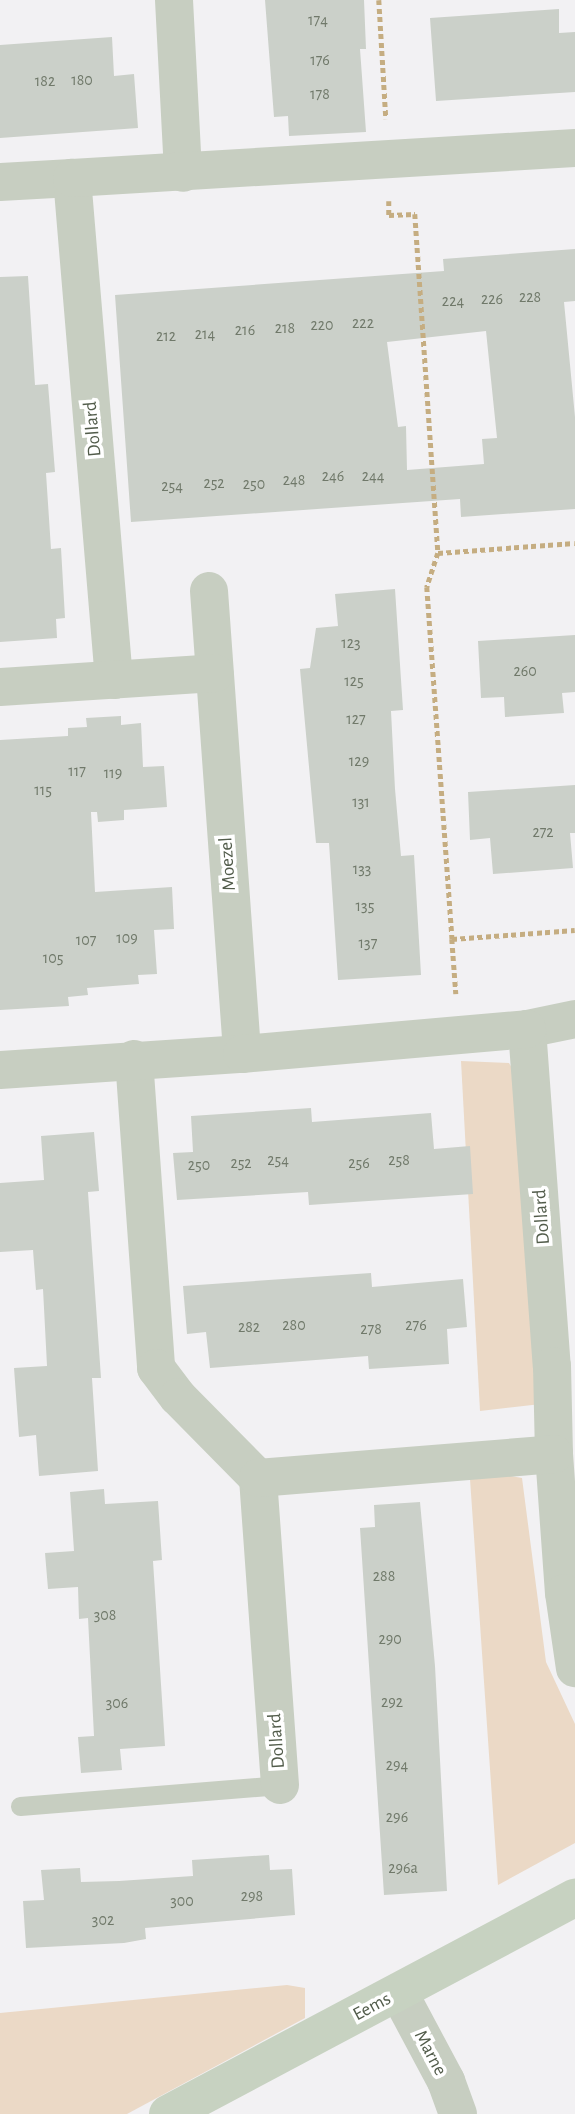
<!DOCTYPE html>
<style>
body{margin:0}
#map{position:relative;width:575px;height:2114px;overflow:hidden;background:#f2f1f3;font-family:"Alegreya Sans",sans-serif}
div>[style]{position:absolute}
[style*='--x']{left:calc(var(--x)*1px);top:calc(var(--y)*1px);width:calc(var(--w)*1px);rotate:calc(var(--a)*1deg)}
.green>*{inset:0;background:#ebd9c6}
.building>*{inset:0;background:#cbd0c9}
.path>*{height:4.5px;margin-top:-2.25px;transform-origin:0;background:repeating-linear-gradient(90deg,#c5ad81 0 5px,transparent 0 8.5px)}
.lane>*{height:19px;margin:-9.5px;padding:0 9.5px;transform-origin:9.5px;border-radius:9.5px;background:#c7cec1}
.street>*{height:38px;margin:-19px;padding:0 19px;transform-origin:19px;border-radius:19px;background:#c7cec1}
.secondary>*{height:38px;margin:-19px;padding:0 19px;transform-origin:19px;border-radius:19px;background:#c7d2c1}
span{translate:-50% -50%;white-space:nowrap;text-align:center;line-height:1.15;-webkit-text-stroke:7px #fff;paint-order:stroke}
.number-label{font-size:16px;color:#70796a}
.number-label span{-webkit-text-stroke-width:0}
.street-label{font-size:19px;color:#525c4b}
</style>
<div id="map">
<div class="green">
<i style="clip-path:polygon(461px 1061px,509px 1063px,519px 1080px,541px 1404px,480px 1411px)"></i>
<i style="clip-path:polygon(505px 1475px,522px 1478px,546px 1662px,575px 1724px,575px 1843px,498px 1885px,470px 1479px)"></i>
<i style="clip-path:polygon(287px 1985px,305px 1988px,305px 2018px,127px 2114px,0 2114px,0 2013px)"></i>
</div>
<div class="building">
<i style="clip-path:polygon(265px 0,364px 0,366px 49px,360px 49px,366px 132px,289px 136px,288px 116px,274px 117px)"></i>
<i style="clip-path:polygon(559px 9px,559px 33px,575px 32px,575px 92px,436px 101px,430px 18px)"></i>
<i style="clip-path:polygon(112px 37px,114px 76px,134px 74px,138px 128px,0 138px,0 45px)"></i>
<i style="clip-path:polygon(evenodd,575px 249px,575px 301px,564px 302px,575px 417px,575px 509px,461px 517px,460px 499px,131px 522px,115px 295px,444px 271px,443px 259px,575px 249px,486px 331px,497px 438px,482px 439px,484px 464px,407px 470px,406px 426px,398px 427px,387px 342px,486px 331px)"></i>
<i style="clip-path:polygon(28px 276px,35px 385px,48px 384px,55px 472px,46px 473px,51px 549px,61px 548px,65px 618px,56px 619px,57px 638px,0 642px,0 277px)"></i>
<i style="clip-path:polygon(395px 589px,403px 710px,391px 711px,395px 789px,401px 856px,414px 855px,421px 975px,338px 980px,329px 843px,316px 843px,300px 669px,310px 668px,316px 628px,338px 626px,335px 594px)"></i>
<i style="clip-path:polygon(575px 635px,575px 692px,562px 693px,564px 713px,505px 717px,504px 697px,481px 698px,478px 641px)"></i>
<i style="clip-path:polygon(121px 716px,121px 725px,141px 723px,143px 767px,164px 766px,167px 807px,124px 810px,124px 820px,98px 822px,97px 812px,91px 812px,95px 892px,172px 887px,174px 929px,154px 930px,157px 974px,138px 975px,139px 984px,87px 988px,88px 995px,68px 997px,69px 1006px,0 1010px,0 740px,68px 736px,68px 728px,87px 727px,86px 718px)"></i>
<i style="clip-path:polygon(575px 785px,575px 833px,570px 833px,573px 868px,493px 874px,490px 838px,470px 840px,468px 792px)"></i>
<i style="clip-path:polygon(311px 1108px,312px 1122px,431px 1113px,434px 1149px,470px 1146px,473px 1194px,309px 1205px,308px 1192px,177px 1200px,173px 1153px,193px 1152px,191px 1116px)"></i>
<i style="clip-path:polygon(94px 1132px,99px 1191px,88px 1192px,101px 1378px,92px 1378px,98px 1471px,39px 1476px,36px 1435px,19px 1437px,14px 1368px,47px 1366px,43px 1289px,36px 1290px,33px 1250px,0 1252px,0 1183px,44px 1180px,41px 1136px)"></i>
<i style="clip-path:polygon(371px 1273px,372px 1287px,463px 1279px,467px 1327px,447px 1329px,449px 1364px,369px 1369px,368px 1356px,210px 1368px,206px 1332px,187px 1334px,183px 1286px)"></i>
<i style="clip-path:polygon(104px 1489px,105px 1504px,158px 1501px,162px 1560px,153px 1561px,165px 1746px,120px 1749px,122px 1770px,81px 1773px,78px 1737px,94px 1736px,88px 1618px,79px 1619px,78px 1587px,48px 1589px,45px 1553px,74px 1551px,70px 1492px)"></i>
<i style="clip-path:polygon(420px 1502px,435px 1666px,447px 1891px,384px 1895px,360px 1528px,375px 1527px,374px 1505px)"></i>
<i style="clip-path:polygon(269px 1855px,270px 1870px,292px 1869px,295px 1915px,145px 1928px,146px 1939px,124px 1943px,26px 1948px,23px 1901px,44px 1900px,41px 1870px,80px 1868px,81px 1882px,119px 1881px,193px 1876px,192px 1860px)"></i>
</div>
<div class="path">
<i style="--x:379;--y:0;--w:119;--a:86.6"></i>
<i style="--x:389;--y:201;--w:14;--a:90"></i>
<i style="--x:389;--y:215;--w:26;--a:-2"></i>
<i style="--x:415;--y:214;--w:340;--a:86.1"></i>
<i style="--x:438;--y:553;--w:137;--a:-4.2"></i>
<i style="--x:438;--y:553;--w:36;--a:108"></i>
<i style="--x:427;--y:587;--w:353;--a:85.9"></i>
<i style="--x:452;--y:939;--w:123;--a:-4.2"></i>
<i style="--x:452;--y:939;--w:55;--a:85.8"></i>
</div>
<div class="lane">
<i style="--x:20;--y:1806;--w:261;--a:-4.6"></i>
</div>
<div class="street">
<i style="--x:174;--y:0;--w:173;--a:87"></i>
<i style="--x:0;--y:182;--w:72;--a:-3.2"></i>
<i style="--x:209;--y:591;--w:464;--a:85.9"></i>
<i style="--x:114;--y:680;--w:504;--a:-94.78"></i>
<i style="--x:72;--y:178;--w:504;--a:-3.41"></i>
<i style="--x:0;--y:687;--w:215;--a:-3.7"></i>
<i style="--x:575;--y:1019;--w:49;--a:168.2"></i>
<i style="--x:527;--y:1029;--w:338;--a:85.8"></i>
<i style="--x:552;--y:1366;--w:88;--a:88.7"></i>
<i style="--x:554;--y:1454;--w:139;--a:85.9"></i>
<i style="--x:564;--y:1593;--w:76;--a:81.7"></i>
<i style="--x:134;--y:1059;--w:310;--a:85.9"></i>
<i style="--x:156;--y:1368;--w:36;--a:53"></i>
<i style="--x:178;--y:1397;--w:114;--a:45.4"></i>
<i style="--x:0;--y:1070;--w:243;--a:-3.8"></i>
<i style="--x:242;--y:1054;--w:286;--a:-5"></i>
<i style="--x:280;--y:1785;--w:308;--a:-94.1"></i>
<i style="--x:258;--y:1478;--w:297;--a:-4.6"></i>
<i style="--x:399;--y:1993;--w:100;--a:61.9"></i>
<i style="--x:446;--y:2081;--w:35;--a:70"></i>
</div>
<div class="secondary">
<i style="--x:168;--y:2114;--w:461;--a:-28"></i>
</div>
<div class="number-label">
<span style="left:318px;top:20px">174</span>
<span style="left:320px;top:60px">176</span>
<span style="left:82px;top:80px">180</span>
<span style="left:45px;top:81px">182</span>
<span style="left:320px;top:94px">178</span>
<span style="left:530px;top:297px">228</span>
<span style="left:492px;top:299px">226</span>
<span style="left:453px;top:301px">224</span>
<span style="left:363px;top:323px">222</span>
<span style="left:322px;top:325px">220</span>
<span style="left:285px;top:328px">218</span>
<span style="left:245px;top:330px">216</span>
<span style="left:205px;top:334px">214</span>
<span style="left:166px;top:336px">212</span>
<span style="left:333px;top:476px">246</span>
<span style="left:373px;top:476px">244</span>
<span style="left:294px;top:480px">248</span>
<span style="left:214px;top:483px">252</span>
<span style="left:254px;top:484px">250</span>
<span style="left:172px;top:486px">254</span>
<span style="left:351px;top:643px">123</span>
<span style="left:525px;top:671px">260</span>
<span style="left:354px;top:681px">125</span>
<span style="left:356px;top:719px">127</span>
<span style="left:359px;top:761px">129</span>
<span style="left:77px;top:771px">117</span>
<span style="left:113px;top:773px">119</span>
<span style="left:43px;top:790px">115</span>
<span style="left:361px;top:802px">131</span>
<span style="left:543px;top:832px">272</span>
<span style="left:362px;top:869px">133</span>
<span style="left:365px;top:906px">135</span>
<span style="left:127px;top:938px">109</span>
<span style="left:86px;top:940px">107</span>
<span style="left:368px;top:943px">137</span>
<span style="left:53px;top:958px">105</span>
<span style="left:278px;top:1160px">254</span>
<span style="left:399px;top:1160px">258</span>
<span style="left:241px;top:1163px">252</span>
<span style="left:359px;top:1163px">256</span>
<span style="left:199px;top:1165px">250</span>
<span style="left:294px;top:1325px">280</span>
<span style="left:416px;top:1325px">276</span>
<span style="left:249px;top:1327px">282</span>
<span style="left:371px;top:1329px">278</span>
<span style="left:384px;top:1576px">288</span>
<span style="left:105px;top:1615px">308</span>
<span style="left:390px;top:1639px">290</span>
<span style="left:392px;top:1702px">292</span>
<span style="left:117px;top:1703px">306</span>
<span style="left:397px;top:1765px">294</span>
<span style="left:397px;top:1817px">296</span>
<span style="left:403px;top:1868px">296a</span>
<span style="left:252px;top:1896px">298</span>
<span style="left:182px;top:1901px">300</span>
<span style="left:103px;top:1920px">302</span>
</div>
<div class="street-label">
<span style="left:93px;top:429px;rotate:-95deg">Dollard</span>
<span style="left:228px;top:864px;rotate:-94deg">Moezel</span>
<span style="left:542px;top:1217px;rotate:-94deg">Dollard</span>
<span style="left:277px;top:1741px;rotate:-94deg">Dollard</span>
<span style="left:372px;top:2007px;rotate:-28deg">Eems</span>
<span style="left:430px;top:2053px;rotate:62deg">Marne</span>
</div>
</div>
